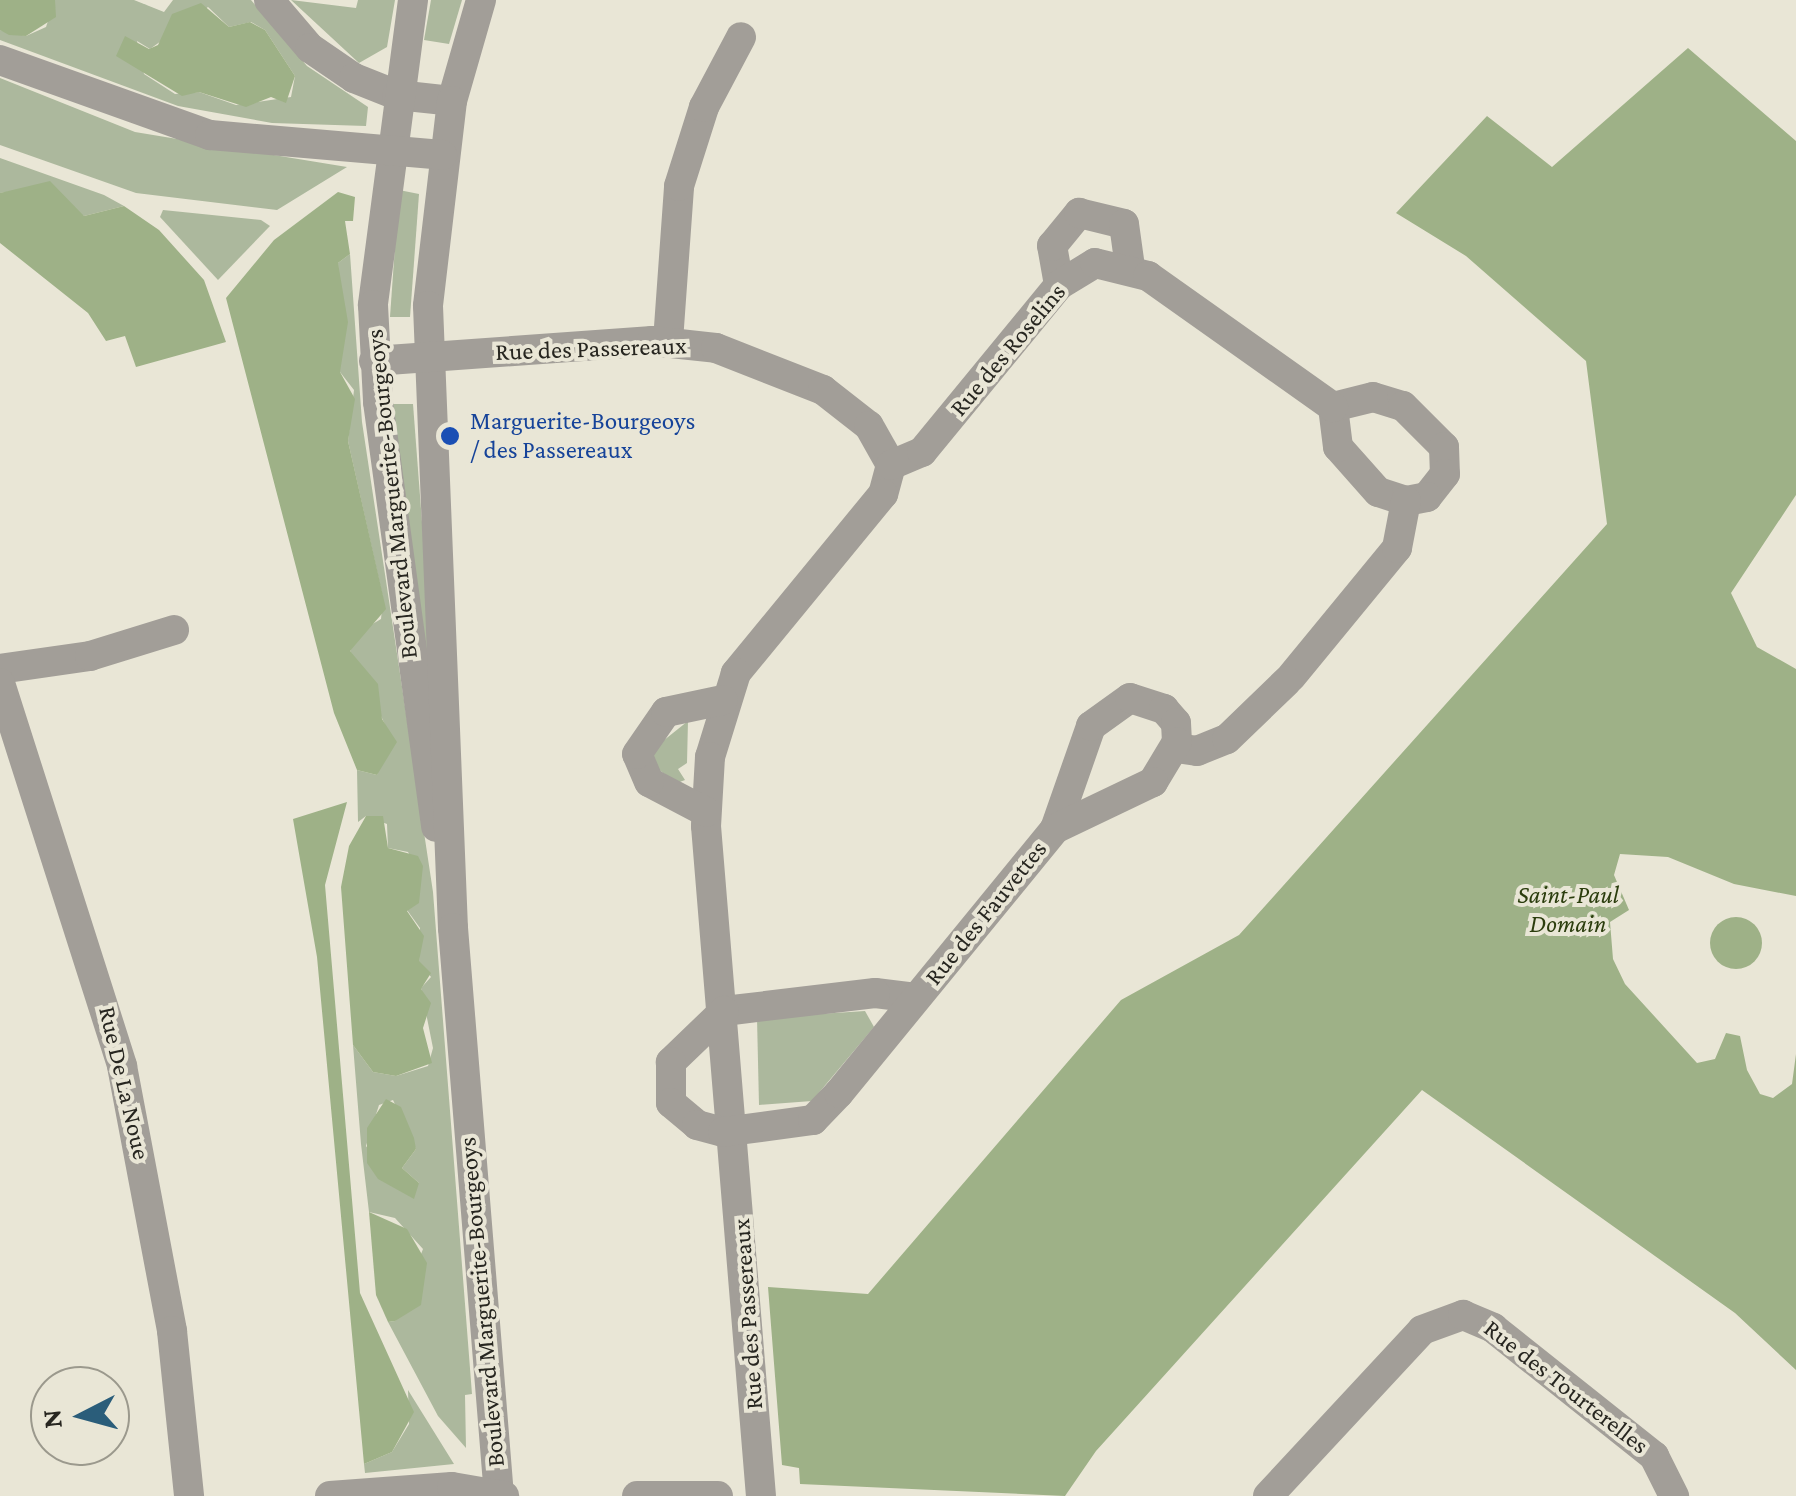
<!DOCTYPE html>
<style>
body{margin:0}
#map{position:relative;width:1796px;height:1496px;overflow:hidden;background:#e9e6d6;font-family:"Crimson Pro",serif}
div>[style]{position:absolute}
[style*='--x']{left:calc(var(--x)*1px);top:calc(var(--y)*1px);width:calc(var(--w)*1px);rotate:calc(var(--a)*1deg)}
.green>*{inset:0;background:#acb89d}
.forest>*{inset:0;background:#9eb187}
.round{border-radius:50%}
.minor>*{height:30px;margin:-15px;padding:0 15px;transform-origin:15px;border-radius:15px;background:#a29e98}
.dots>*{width:28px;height:28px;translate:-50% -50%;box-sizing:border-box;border:5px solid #e9e6d6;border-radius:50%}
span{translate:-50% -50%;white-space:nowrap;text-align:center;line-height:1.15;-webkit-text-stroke:8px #e9e6d6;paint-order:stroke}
.street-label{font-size:25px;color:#272620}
.transit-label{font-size:25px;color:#164399}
.left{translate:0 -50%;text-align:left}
.park-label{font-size:25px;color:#2b3d0d;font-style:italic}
.north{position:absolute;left:30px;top:1366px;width:100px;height:100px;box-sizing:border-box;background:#e9e6d6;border:2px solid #9b998d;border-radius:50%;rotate:264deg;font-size:28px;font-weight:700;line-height:40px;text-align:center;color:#272620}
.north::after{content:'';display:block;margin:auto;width:35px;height:45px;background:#2a5d7a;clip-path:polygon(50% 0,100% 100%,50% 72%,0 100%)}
</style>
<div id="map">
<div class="green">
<i style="clip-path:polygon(evenodd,55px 0,134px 0,164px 12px,173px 0,251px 0,307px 66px,368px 107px,366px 126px,272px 123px,178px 106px,0 40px,0 30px,26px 36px,46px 27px,55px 0,208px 7px,229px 27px,251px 22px,265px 30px,295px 76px,291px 97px,236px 105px,199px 92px,175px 94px,144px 74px,137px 41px,150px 49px,208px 7px)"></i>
<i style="clip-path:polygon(291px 0,356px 8px,358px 0,395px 0,387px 47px,359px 63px)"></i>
<i style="clip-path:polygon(431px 0,462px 0,449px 44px,424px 40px)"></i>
<i style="clip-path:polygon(0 78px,135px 132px,347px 167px,277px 210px,136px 193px,0 145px)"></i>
<i style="clip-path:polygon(0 158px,104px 195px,124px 206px,84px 216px,21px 190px,0 193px)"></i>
<i style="clip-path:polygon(399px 190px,419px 194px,410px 317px,390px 317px)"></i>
<i style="clip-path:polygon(163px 210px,261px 220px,270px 226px,218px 280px,160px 217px)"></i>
<i style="clip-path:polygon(evenodd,350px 254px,362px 422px,433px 892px,472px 1394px,465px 1395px,466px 1448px,438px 1416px,388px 1322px,395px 1321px,423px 1249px,395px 1218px,369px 1212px,361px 1144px,353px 1045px,373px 1072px,396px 1076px,428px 1066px,433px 1048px,421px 988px,431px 977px,419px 962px,420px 928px,407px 910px,421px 876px,408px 852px,388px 848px,387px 824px,366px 816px,358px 822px,357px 770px,377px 775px,390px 735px,350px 651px,359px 632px,381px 619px,383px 598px,348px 441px,354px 390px,340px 372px,338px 263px,350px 254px,393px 1100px,416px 1149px,402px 1168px,419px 1183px,397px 1188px,366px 1146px,379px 1105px,393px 1100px)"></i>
<i style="clip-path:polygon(393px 404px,413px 404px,436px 706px,426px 707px)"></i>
<i style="clip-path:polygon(688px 721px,687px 763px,678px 769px,685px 780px,677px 783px,655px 767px,653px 749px)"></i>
<i style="clip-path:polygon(865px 1011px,874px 1027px,812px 1101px,759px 1105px,757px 1018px)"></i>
<i style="clip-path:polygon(408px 1390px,454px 1464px,365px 1473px,364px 1464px,392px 1452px,409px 1424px)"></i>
</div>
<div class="forest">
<i style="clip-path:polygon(0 0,55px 0,56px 17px,26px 36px,9px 35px,0 30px)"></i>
<i style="clip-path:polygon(201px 3px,229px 27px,250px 22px,265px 30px,295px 76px,286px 103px,271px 97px,246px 107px,199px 92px,182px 96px,116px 56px,125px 36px,149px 49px,158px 45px,172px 14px)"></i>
<i style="clip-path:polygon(1688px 48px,1796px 141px,1796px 495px,1731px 593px,1757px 647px,1796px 669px,1796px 896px,1734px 884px,1668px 857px,1620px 854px,1614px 875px,1629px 910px,1610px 922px,1613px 959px,1625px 984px,1697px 1063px,1715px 1059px,1726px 1033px,1740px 1036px,1747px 1070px,1760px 1094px,1773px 1098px,1792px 1084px,1796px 1054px,1796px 1370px,1735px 1313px,1422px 1090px,1096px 1451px,1065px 1496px,800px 1484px,799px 1468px,782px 1465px,768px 1287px,868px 1294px,1121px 1000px,1239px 935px,1607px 524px,1586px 361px,1466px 256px,1396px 213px,1487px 116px,1552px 167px)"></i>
<i style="clip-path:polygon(50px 181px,84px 216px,124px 206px,159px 230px,204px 280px,226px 342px,136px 367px,125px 336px,106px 341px,88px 313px,0 243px,0 193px)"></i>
<i style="clip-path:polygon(338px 192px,355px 197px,353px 221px,345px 221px,350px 254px,338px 263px,348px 322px,340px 372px,355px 399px,348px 441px,386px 609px,350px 651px,378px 684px,382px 719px,397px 742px,377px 775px,357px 770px,334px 713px,226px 298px,274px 240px)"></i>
<i style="clip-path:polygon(347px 802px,325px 885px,360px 1293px,414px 1412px,392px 1452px,364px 1464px,317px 957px,293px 819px)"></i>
<i style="clip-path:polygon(366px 816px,383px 816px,388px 848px,418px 856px,423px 866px,419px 903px,407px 911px,424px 936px,419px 961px,431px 973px,421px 989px,431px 1003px,423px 1028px,432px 1063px,396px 1076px,373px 1072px,353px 1045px,341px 887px,349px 846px)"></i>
<i class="round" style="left:1710px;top:917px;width:52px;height:52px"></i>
<i style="clip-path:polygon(386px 1099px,401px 1107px,414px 1138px,416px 1149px,402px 1168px,419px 1183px,414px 1199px,378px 1179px,367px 1163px,367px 1128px)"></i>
<i style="clip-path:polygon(369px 1212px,407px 1229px,427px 1263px,421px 1305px,395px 1321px,388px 1322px,376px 1295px)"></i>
</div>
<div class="minor">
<i style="--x:269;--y:0;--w:63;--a:49.5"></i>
<i style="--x:310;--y:48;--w:53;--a:34.3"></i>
<i style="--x:354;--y:78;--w:46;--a:21.6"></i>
<i style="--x:397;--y:95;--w:55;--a:6.2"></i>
<i style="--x:413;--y:0;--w:308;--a:97.5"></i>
<i style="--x:373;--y:305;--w:97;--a:87"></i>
<i style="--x:378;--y:402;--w:429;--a:82.2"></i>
<i style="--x:481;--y:0;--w:105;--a:106"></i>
<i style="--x:452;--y:101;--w:206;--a:96.7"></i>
<i style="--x:428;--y:306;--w:623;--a:87.7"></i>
<i style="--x:453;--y:928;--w:570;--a:85.37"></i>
<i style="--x:0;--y:60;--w:223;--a:19.7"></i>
<i style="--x:210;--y:135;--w:233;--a:4.9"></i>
<i style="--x:1059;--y:285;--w:40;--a:-100"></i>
<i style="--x:1052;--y:246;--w:43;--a:-50.7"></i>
<i style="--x:1079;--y:213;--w:46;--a:13.7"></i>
<i style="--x:1124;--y:224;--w:43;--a:82.1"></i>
<i style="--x:668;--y:341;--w:155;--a:-85.9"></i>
<i style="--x:679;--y:186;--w:83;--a:-72.4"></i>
<i style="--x:704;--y:107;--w:79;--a:-62.1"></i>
<i style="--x:374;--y:361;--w:279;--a:-4.1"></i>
<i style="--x:652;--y:341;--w:64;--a:6.2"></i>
<i style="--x:716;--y:348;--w:115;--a:21.4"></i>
<i style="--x:823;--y:390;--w:58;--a:38"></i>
<i style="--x:869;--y:426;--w:45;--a:60.6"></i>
<i style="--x:891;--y:465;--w:30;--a:105"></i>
<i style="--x:883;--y:494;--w:232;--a:129.4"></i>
<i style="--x:736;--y:673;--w:88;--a:107.2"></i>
<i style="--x:710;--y:757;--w:69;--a:93.3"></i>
<i style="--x:706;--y:826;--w:672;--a:85.31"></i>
<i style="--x:1373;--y:397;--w:31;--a:17"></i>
<i style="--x:1403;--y:406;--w:58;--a:45"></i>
<i style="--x:1444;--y:447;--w:27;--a:88"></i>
<i style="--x:1445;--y:474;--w:29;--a:128"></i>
<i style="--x:1427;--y:497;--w:21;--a:169"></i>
<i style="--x:1406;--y:501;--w:29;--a:-162"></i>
<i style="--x:1378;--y:492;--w:60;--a:-131.6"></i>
<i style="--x:1338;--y:447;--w:40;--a:-97.1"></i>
<i style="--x:1333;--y:407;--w:41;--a:-14"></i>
<i style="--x:891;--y:465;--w:34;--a:-23"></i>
<i style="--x:922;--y:452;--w:216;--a:-50.6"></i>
<i style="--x:1059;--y:285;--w:42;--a:-31.4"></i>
<i style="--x:1095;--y:263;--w:55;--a:13.8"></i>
<i style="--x:1148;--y:276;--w:227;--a:35.3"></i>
<i style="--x:0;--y:669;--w:91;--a:-8.2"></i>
<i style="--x:90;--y:656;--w:88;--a:-17.2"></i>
<i style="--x:1291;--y:677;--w:167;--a:-50.6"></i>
<i style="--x:1397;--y:548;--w:48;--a:-79.2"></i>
<i style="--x:0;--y:683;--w:402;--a:72.3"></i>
<i style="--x:122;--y:1066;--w:270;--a:79.3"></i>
<i style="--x:172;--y:1331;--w:166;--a:84.1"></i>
<i style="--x:1176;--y:748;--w:21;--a:8"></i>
<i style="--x:1197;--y:751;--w:32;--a:-22"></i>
<i style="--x:1227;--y:739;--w:83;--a:-44"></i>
<i style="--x:706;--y:812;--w:64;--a:-152.2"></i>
<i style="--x:649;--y:782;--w:30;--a:-113"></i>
<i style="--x:637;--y:754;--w:51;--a:-55.4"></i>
<i style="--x:666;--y:712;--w:58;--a:-11.9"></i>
<i style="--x:916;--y:998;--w:41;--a:-173"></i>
<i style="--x:875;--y:993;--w:152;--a:173.2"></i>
<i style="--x:724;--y:1011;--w:74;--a:136.1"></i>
<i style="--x:671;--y:1062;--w:41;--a:90"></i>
<i style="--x:671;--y:1103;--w:34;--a:40"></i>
<i style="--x:697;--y:1125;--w:27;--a:15"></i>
<i style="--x:723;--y:1132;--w:91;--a:-7.6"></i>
<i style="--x:813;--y:1120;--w:37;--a:-46"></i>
<i style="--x:839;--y:1093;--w:341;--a:-50.7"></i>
<i style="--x:1055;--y:829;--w:109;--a:-70.7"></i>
<i style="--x:1091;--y:726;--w:48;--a:-35.7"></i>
<i style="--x:1130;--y:698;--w:36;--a:18"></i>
<i style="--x:1164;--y:709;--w:18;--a:49"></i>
<i style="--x:1176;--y:723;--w:19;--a:87"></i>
<i style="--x:1177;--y:742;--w:47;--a:121"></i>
<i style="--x:1153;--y:782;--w:109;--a:154.4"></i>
<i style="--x:330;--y:1496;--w:122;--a:-4.2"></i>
<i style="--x:452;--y:1487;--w:53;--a:9.8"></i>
<i style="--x:637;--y:1496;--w:81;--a:0"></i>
<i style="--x:1268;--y:1496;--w:226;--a:-47.1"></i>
<i style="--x:1422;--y:1330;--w:44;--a:-20.1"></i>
<i style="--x:1463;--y:1315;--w:33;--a:23"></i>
<i style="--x:1493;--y:1328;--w:206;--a:38.5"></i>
<i style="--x:1654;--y:1456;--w:45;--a:63.4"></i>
</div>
<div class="dots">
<i style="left:450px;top:436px;background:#1a4fb4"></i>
</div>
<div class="street-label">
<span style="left:591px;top:349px;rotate:-2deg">Rue des Passereaux</span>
<span style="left:1008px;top:350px;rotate:-50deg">Rue des Roselins</span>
<span style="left:392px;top:494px;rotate:-96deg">Boulevard Marguerite-Bourgeoys</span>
<span style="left:986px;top:913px;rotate:-51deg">Rue des Fauvettes</span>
<span style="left:124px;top:1083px;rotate:77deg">Rue De La Noue</span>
<span style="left:482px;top:1302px;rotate:-95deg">Boulevard Marguerite-Bourgeoys</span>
<span style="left:748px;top:1314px;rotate:-94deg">Rue des Passereaux</span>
<span style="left:1566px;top:1387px;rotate:38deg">Rue des Tourterelles</span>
</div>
<div class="transit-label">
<span class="left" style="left:470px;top:436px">Marguerite-Bourgeoys<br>/ des Passereaux</span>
</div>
<div class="park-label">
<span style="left:1568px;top:910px">Saint-Paul<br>Domain</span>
</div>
<div class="north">N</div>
</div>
